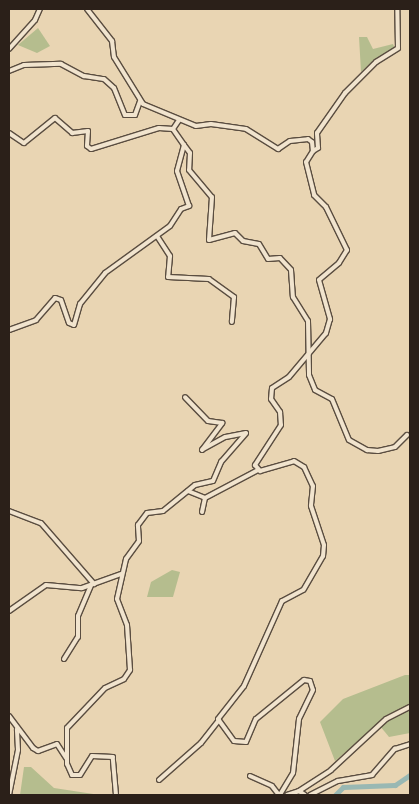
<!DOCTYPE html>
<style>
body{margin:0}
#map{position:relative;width:419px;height:804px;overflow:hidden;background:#e9d5b3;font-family:"IM FELL Double Pica",serif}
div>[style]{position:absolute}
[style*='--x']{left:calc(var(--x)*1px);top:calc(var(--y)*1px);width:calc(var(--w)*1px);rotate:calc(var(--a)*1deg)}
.green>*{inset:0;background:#b5bd8e}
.river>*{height:5px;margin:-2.5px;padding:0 2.5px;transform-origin:2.5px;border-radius:2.5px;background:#99b8b3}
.roads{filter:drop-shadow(1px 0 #5a4d40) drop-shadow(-1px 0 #5a4d40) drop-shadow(0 1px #5a4d40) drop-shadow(0 -1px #5a4d40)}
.minor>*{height:4px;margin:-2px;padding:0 2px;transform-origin:2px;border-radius:2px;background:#f1e4ce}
span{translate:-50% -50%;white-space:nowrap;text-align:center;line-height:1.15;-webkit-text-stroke:5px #f1e4ce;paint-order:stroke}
.frame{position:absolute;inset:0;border:10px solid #2b2019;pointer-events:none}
</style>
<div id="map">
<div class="green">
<i style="clip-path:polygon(38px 28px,50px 46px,37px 53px,18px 45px)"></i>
<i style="clip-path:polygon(359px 37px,367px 37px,373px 49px,393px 44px,395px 49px,375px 59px,361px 72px)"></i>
<i style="clip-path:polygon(172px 570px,180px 572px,173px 597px,147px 597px,151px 582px)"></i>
<i style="clip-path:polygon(405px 675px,410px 675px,410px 705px,390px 714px,335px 761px,320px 722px,343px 699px)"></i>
<i style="clip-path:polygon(410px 708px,410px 733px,389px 737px,380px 726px)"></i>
<i style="clip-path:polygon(24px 767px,31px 767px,54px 788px,100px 795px,20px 795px)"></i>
</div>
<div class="river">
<i style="--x:335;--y:795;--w:11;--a:-45"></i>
<i style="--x:343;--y:787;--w:52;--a:-2.2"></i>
<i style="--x:395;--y:785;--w:18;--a:-34"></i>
</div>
<div class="roads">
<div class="minor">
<i style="--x:87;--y:9;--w:41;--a:52"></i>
<i style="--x:112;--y:41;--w:16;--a:83"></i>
<i style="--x:114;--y:57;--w:55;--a:58.3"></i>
<i style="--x:143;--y:104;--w:57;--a:22.5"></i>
<i style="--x:196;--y:126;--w:15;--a:-8"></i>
<i style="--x:211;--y:124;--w:35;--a:8"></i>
<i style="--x:246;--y:129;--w:38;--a:32"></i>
<i style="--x:278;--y:149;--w:14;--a:-34"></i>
<i style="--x:290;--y:141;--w:18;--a:-6"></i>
<i style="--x:308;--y:139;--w:5;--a:37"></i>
<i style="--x:312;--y:142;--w:9;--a:84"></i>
<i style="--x:313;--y:151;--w:13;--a:122"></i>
<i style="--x:306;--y:162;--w:34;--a:76"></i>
<i style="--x:314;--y:195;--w:17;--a:45"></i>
<i style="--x:326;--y:207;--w:48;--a:64"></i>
<i style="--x:347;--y:250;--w:15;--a:122"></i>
<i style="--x:339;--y:263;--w:26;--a:140"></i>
<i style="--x:319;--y:280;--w:41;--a:74.2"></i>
<i style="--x:330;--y:319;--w:15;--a:106"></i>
<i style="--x:326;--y:333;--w:57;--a:130.1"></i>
<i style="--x:289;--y:377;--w:20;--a:147"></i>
<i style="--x:272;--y:388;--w:11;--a:95"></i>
<i style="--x:271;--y:399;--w:16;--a:55"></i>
<i style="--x:280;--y:412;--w:13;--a:86"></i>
<i style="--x:281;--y:425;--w:48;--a:123"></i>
<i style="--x:255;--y:465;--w:8;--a:50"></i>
<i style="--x:260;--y:471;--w:35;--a:-16"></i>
<i style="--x:294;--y:461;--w:12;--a:31"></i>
<i style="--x:304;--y:467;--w:21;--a:65"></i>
<i style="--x:313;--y:486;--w:20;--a:96"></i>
<i style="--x:311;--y:506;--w:41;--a:71.6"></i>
<i style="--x:324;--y:545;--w:11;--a:95"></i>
<i style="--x:323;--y:556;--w:39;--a:120"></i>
<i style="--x:303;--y:590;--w:24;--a:152"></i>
<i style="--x:282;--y:601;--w:93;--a:114.1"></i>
<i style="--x:244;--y:686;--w:42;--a:128.2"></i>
<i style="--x:218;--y:719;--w:27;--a:54"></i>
<i style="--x:234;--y:741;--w:12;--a:5"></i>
<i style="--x:246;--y:742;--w:25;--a:-67"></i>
<i style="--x:256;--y:719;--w:62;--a:-39.1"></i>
<i style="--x:304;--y:680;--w:6;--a:9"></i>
<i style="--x:310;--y:681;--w:9;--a:72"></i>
<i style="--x:313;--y:690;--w:32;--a:116"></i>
<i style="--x:299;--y:719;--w:54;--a:96.3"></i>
<i style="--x:293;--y:773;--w:26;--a:121"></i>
<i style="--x:9;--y:49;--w:39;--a:-48"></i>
<i style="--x:35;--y:20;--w:12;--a:-66"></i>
<i style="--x:9;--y:71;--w:16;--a:-22"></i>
<i style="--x:24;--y:65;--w:37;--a:-2"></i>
<i style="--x:61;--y:64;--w:26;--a:28"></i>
<i style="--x:84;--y:76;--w:20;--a:9"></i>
<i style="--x:104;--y:79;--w:13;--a:42"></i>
<i style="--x:114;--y:88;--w:29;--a:68"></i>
<i style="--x:125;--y:115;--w:10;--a:0"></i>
<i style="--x:135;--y:115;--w:15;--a:-70"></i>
<i style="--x:9;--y:133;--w:18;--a:34"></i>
<i style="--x:24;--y:143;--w:40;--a:-39"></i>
<i style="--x:55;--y:118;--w:23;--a:41"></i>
<i style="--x:72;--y:133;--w:16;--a:-7"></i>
<i style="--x:88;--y:131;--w:15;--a:94"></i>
<i style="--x:87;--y:146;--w:5;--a:37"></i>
<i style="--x:91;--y:149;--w:71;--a:-17.2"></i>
<i style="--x:159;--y:128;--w:14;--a:4"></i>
<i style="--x:173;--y:129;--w:11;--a:-56"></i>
<i style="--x:184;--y:145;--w:10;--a:53"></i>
<i style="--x:190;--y:153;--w:17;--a:93"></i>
<i style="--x:189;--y:170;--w:35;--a:50"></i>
<i style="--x:212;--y:197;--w:43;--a:94"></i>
<i style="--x:209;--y:240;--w:27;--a:-15"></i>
<i style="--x:235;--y:233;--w:11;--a:45"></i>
<i style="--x:243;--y:241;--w:16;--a:11"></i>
<i style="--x:259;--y:244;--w:17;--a:59"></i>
<i style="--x:268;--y:259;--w:12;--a:-5"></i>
<i style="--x:280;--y:258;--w:16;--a:47"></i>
<i style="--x:291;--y:270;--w:27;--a:86"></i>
<i style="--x:293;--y:297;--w:28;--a:58"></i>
<i style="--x:308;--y:321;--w:54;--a:88.9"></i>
<i style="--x:309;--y:375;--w:16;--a:68"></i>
<i style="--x:315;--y:390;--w:19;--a:28"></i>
<i style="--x:332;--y:399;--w:44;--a:67.5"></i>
<i style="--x:349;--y:440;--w:21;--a:29"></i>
<i style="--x:367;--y:450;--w:11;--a:5"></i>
<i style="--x:378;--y:451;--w:17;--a:-13"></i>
<i style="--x:395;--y:447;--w:17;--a:-45"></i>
<i style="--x:313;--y:151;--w:6;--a:-31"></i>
<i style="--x:318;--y:148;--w:15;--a:-94"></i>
<i style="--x:317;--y:133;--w:49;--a:-55"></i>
<i style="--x:345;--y:93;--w:44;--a:-45"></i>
<i style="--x:376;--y:62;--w:26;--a:-32"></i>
<i style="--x:398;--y:48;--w:39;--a:-91"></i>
<i style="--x:157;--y:236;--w:24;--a:57"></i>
<i style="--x:170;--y:256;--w:21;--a:95"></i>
<i style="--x:168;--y:277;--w:41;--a:2.8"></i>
<i style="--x:209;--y:279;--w:31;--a:36"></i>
<i style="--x:234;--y:297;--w:25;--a:95"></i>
<i style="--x:9;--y:330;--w:29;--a:-20"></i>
<i style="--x:36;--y:320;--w:29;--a:-49"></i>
<i style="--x:55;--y:298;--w:6;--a:18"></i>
<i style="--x:61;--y:300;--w:24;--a:71"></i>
<i style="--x:69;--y:323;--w:5;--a:22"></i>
<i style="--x:74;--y:325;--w:22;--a:-74"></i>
<i style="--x:80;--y:304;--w:40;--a:-51"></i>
<i style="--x:105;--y:273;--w:80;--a:-35.9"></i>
<i style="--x:170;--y:226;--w:20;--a:-57"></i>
<i style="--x:181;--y:209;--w:9;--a:-21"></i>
<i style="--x:189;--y:206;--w:37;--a:-109"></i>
<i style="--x:177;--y:171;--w:27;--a:-75"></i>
<i style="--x:184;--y:145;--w:19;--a:-125"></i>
<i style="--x:188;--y:491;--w:18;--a:22"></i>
<i style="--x:205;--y:498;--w:60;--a:-27.8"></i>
<i style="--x:9;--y:511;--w:34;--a:21"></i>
<i style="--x:41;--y:523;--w:81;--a:49"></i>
<i style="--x:202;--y:512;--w:14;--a:-78"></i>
<i style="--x:9;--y:611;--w:45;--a:-35.1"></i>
<i style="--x:46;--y:585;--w:36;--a:5"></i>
<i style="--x:82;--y:588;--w:41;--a:-19.7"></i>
<i style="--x:64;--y:659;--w:26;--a:-58"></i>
<i style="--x:78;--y:637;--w:21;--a:-90"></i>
<i style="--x:78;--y:616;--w:33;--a:-67"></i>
<i style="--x:9;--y:716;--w:40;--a:53"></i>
<i style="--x:33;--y:748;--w:6;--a:31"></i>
<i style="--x:38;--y:751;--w:20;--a:-20"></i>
<i style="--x:57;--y:744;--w:17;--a:57"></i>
<i style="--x:250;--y:776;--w:24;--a:24"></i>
<i style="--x:272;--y:786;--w:11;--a:52"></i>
<i style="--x:159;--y:780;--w:56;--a:-41.4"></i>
<i style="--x:201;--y:743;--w:29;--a:-52"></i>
<i style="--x:299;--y:791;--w:38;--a:-33"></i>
<i style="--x:331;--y:770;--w:75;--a:-42.8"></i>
<i style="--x:386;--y:719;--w:27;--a:-27"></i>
<i style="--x:9;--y:795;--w:46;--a:-78.7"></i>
<i style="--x:18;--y:750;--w:21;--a:-93"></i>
<i style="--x:116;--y:795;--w:38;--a:-95"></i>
<i style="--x:113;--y:757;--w:21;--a:-177"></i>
<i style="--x:92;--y:756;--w:22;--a:122"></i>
<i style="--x:80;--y:775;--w:8;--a:180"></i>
<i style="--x:72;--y:775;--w:12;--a:-114"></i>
<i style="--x:67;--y:764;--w:36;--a:-90"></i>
<i style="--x:67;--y:728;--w:55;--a:-46.5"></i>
<i style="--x:105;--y:688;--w:21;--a:-25"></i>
<i style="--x:124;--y:679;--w:11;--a:-56"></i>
<i style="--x:130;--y:670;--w:45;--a:-93.8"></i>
<i style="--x:127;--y:625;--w:28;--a:-111"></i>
<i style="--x:117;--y:599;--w:41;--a:-77.3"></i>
<i style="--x:126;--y:559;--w:22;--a:-54"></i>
<i style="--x:139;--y:541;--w:16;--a:-94"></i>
<i style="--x:138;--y:525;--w:15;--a:-53"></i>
<i style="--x:147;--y:513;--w:16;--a:-7"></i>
<i style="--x:163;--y:511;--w:41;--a:-39.1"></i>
<i style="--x:195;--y:485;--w:18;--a:-13"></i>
<i style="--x:213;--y:481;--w:21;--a:-67"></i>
<i style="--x:221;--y:462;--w:38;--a:-49"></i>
<i style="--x:246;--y:433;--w:21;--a:169"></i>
<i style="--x:225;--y:437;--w:26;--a:151"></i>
<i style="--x:202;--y:450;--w:34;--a:-53"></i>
<i style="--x:222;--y:423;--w:14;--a:-172"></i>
<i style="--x:208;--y:421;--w:33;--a:-134"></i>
<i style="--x:287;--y:795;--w:13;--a:-18"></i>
<i style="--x:299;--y:791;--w:7;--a:34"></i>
<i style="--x:310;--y:795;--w:31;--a:-27"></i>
<i style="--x:338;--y:781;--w:35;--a:-10"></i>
<i style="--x:372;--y:775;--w:35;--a:-49"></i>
<i style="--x:395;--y:749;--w:16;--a:-18"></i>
</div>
</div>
<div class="frame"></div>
</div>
